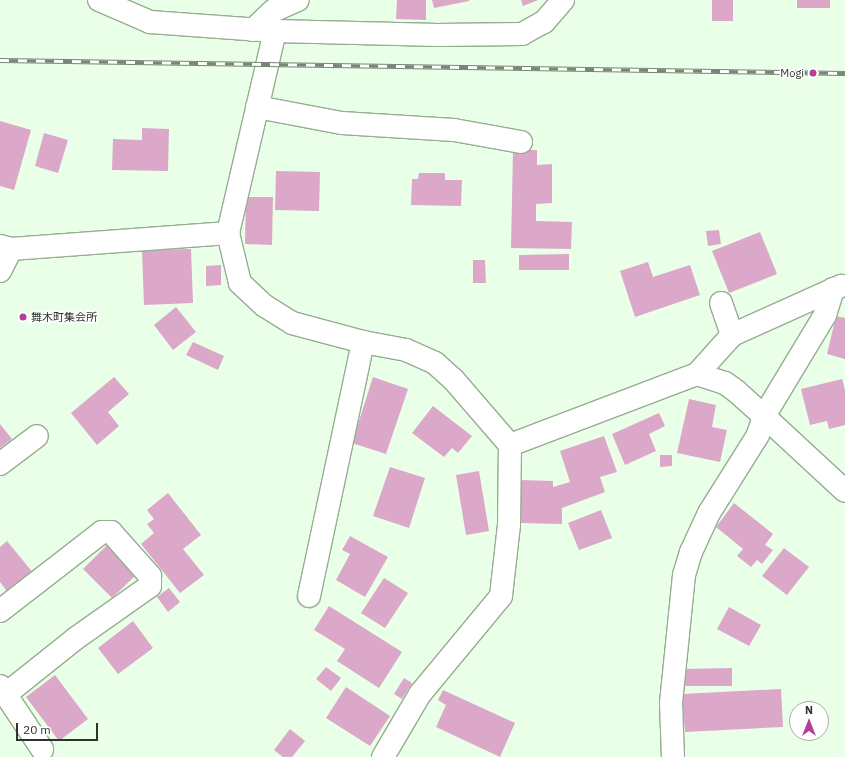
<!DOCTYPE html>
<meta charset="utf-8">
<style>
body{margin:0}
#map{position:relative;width:845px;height:757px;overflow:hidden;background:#eaffe7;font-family:"IBM Plex Sans","Noto Sans JP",sans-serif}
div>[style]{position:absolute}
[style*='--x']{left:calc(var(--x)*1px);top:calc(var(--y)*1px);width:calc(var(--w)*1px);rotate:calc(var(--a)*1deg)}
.building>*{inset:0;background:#dba8c9}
.roads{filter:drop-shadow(1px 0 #96ad92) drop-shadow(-1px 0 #96ad92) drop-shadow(0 1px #96ad92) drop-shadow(0 -1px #96ad92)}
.minor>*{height:22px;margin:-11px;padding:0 11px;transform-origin:11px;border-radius:11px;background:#fff}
.rail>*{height:4.5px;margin-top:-2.25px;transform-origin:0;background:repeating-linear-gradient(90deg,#fff 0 9px,#778675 0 18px);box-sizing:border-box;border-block:1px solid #778675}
.dots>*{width:11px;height:11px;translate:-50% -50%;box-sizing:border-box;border:2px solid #fff;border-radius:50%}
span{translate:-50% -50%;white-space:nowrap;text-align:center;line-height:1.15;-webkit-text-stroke:3px #fff;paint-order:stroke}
.poi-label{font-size:11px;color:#2b352a}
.right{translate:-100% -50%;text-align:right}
.left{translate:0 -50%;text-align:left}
.north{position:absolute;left:789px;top:701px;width:40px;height:40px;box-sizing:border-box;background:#fff;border:1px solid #aaaeaa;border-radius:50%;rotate:0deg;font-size:11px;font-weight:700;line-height:16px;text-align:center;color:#2b352a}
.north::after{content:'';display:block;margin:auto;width:14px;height:18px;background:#b63f96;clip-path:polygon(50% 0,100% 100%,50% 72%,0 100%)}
.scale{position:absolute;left:16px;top:723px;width:82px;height:18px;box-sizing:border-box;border:2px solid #2b352a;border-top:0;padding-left:5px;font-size:12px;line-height:14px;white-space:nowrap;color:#2b352a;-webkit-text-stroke:3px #fff;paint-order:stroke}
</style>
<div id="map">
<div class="building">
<i style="clip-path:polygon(397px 0,426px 0,426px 20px,396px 19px)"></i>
<i style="clip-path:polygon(432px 0,469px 0,469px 1px,434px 8px)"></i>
<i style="clip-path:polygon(521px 0,538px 0,523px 6px)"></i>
<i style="clip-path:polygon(712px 0,733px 0,733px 21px,712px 21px)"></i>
<i style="clip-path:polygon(797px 0,830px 0,830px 8px,797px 8px)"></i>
<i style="clip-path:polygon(0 121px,31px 130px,14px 190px,0 186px)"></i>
<i style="clip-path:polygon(142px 128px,169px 129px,168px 171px,112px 170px,113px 139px,142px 140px)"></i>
<i style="clip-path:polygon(44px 133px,68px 140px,58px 173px,35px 166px)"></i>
<i style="clip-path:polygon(513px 150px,537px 150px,537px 165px,552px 164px,552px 203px,536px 204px,536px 221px,572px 222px,571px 249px,511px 248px)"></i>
<i style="clip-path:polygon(276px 171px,320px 172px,319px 211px,275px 210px)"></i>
<i style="clip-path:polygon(419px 173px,445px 173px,445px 180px,462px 180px,461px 206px,411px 205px,412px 179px,418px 179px)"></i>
<i style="clip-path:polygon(246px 197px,273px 197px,272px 245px,245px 244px)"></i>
<i style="clip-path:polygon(719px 230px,721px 244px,708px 246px,706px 231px)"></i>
<i style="clip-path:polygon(760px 232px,777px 274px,729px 293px,712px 251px)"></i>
<i style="clip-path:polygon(191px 249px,193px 303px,144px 305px,142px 250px)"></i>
<i style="clip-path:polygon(569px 254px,569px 270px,519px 270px,519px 255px)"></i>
<i style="clip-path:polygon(473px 260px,485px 260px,486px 283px,473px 283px)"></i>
<i style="clip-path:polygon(648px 262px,653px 277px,690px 265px,700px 295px,635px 317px,620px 271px)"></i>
<i style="clip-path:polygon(221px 265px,221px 285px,206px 286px,206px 266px)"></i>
<i style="clip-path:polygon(176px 307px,196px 332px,173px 350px,154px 325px)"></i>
<i style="clip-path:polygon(836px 316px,845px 318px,845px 359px,827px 354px)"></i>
<i style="clip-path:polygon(193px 342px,224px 356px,218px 370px,186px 355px)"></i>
<i style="clip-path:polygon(114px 377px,129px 394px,108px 412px,119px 426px,97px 445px,71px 413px)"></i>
<i style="clip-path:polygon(373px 377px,408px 389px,386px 454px,352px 443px)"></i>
<i style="clip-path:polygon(842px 379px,845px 390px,845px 425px,829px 429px,827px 421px,810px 425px,801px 389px)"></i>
<i style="clip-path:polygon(689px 399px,716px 405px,712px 427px,727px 430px,720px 462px,677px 453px)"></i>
<i style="clip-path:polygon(433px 406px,472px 436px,458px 453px,452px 448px,444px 457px,412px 433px)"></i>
<i style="clip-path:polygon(659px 413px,665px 426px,649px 434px,656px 451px,625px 465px,612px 434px)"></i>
<i style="clip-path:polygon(0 424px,12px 439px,0 448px)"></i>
<i style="clip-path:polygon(604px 436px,617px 472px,600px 477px,605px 492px,562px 508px,562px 524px,520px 523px,520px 480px,553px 481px,553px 487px,570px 482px,560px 451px)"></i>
<i style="clip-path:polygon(660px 455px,672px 455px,672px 466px,660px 467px)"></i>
<i style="clip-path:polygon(390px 467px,425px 478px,409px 528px,373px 516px)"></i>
<i style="clip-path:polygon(479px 471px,489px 531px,466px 535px,456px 475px)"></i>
<i style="clip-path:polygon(168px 493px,201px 535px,183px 549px,204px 575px,180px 593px,141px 544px,154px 533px,147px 524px,154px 519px,147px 510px)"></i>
<i style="clip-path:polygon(734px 503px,773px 534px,765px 545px,773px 550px,762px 564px,757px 560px,751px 567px,737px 556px,743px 549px,716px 527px)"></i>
<i style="clip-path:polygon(601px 510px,612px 538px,579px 550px,568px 523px)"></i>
<i style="clip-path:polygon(350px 536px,388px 557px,365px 597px,336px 580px,350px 554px,342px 550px)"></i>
<i style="clip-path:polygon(7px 541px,34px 574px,9px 594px,0 582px,0 547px)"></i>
<i style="clip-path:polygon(107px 545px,136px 575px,112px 598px,83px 569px)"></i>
<i style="clip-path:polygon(784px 548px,809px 567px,787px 595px,762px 576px)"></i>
<i style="clip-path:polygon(384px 578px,408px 593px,385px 628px,361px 613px)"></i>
<i style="clip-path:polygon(169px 588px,180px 602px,168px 612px,157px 597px)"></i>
<i style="clip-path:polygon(329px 606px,402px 652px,379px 688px,337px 661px,345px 649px,314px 630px)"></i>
<i style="clip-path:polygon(729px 607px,761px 625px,749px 646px,717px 629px)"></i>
<i style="clip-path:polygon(133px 621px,153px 648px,118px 674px,98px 648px)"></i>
<i style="clip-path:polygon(326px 667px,341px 678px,331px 691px,316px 679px)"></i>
<i style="clip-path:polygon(732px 668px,732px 686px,681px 686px,681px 669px)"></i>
<i style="clip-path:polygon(55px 675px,88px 719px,59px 741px,26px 697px)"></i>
<i style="clip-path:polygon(404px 678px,412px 683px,402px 699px,394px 694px)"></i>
<i style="clip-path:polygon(346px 687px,390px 716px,370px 746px,326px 718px)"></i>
<i style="clip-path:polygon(781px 689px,783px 727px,685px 732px,682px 694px)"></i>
<i style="clip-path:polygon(443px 690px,515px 723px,500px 757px,436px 727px,446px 705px,438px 700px)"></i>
<i style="clip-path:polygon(290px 729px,305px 741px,292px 757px,283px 757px,274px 750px)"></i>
</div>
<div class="roads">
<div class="minor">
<i style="--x:99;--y:0;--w:56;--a:23.3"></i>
<i style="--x:150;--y:22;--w:125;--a:4.1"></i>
<i style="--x:275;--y:31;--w:163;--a:1.4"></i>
<i style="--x:438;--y:35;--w:84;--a:-0.7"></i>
<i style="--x:522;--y:34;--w:25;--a:-29"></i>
<i style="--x:544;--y:22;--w:29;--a:-49"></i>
<i style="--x:253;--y:30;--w:28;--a:-44"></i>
<i style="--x:273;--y:11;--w:27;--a:-24"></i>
<i style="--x:257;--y:107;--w:86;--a:10.7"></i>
<i style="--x:342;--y:123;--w:112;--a:3.6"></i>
<i style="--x:454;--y:130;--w:68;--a:10.2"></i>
<i style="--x:228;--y:233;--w:207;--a:-76.9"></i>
<i style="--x:0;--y:246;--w:11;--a:15"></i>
<i style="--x:11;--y:249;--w:218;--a:-4.2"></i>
<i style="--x:228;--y:233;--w:51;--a:76.5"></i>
<i style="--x:240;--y:283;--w:34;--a:43"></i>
<i style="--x:265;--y:306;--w:32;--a:32"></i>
<i style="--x:292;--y:323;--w:73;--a:15"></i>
<i style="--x:363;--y:342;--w:44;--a:10.5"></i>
<i style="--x:406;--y:350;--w:32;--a:24"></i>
<i style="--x:435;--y:363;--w:24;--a:42"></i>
<i style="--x:453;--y:379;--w:87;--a:49.2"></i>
<i style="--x:510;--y:445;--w:200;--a:-20.8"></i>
<i style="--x:697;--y:374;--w:29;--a:18"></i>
<i style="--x:725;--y:383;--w:14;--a:36"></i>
<i style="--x:736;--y:391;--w:38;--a:42"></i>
<i style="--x:764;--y:416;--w:20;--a:108"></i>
<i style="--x:758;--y:435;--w:92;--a:122.1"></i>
<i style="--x:709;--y:513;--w:43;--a:114.8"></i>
<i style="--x:691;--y:552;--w:24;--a:107"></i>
<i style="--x:684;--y:575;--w:129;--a:95.8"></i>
<i style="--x:671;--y:703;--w:54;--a:87.9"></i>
<i style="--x:0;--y:271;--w:25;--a:-63"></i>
<i style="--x:833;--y:289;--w:27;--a:107"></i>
<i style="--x:825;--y:315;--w:118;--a:121.1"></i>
<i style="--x:764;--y:416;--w:110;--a:42.8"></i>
<i style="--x:721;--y:303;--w:34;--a:71"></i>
<i style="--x:697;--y:374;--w:52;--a:-48.1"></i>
<i style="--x:732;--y:335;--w:120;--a:-24.2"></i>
<i style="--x:0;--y:464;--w:46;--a:-37.1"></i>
<i style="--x:309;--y:596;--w:260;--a:-78"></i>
<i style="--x:0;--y:611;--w:129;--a:-37.8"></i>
<i style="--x:102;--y:532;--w:9;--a:0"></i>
<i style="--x:111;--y:532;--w:59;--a:48.4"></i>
<i style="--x:150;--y:576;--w:10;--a:90"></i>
<i style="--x:150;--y:586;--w:92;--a:144.8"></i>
<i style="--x:75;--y:639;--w:88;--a:141.4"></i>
<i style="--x:0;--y:686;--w:76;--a:56.3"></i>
<i style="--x:383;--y:757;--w:73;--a:-59.6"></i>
<i style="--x:420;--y:694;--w:127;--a:-50.4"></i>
<i style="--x:501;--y:596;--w:71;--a:-83.6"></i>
<i style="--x:509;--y:525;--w:80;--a:-89.3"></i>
</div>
</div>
<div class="rail">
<i style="--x:0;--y:60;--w:845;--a:0.88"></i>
</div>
<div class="dots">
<i style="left:813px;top:73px;background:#b63f96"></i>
<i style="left:23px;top:317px;background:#b63f96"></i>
</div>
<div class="poi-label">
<span class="right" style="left:804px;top:73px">Mogi</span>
<span class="left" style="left:31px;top:317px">舞木町集会所</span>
</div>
<div class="north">N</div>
<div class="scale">20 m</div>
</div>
